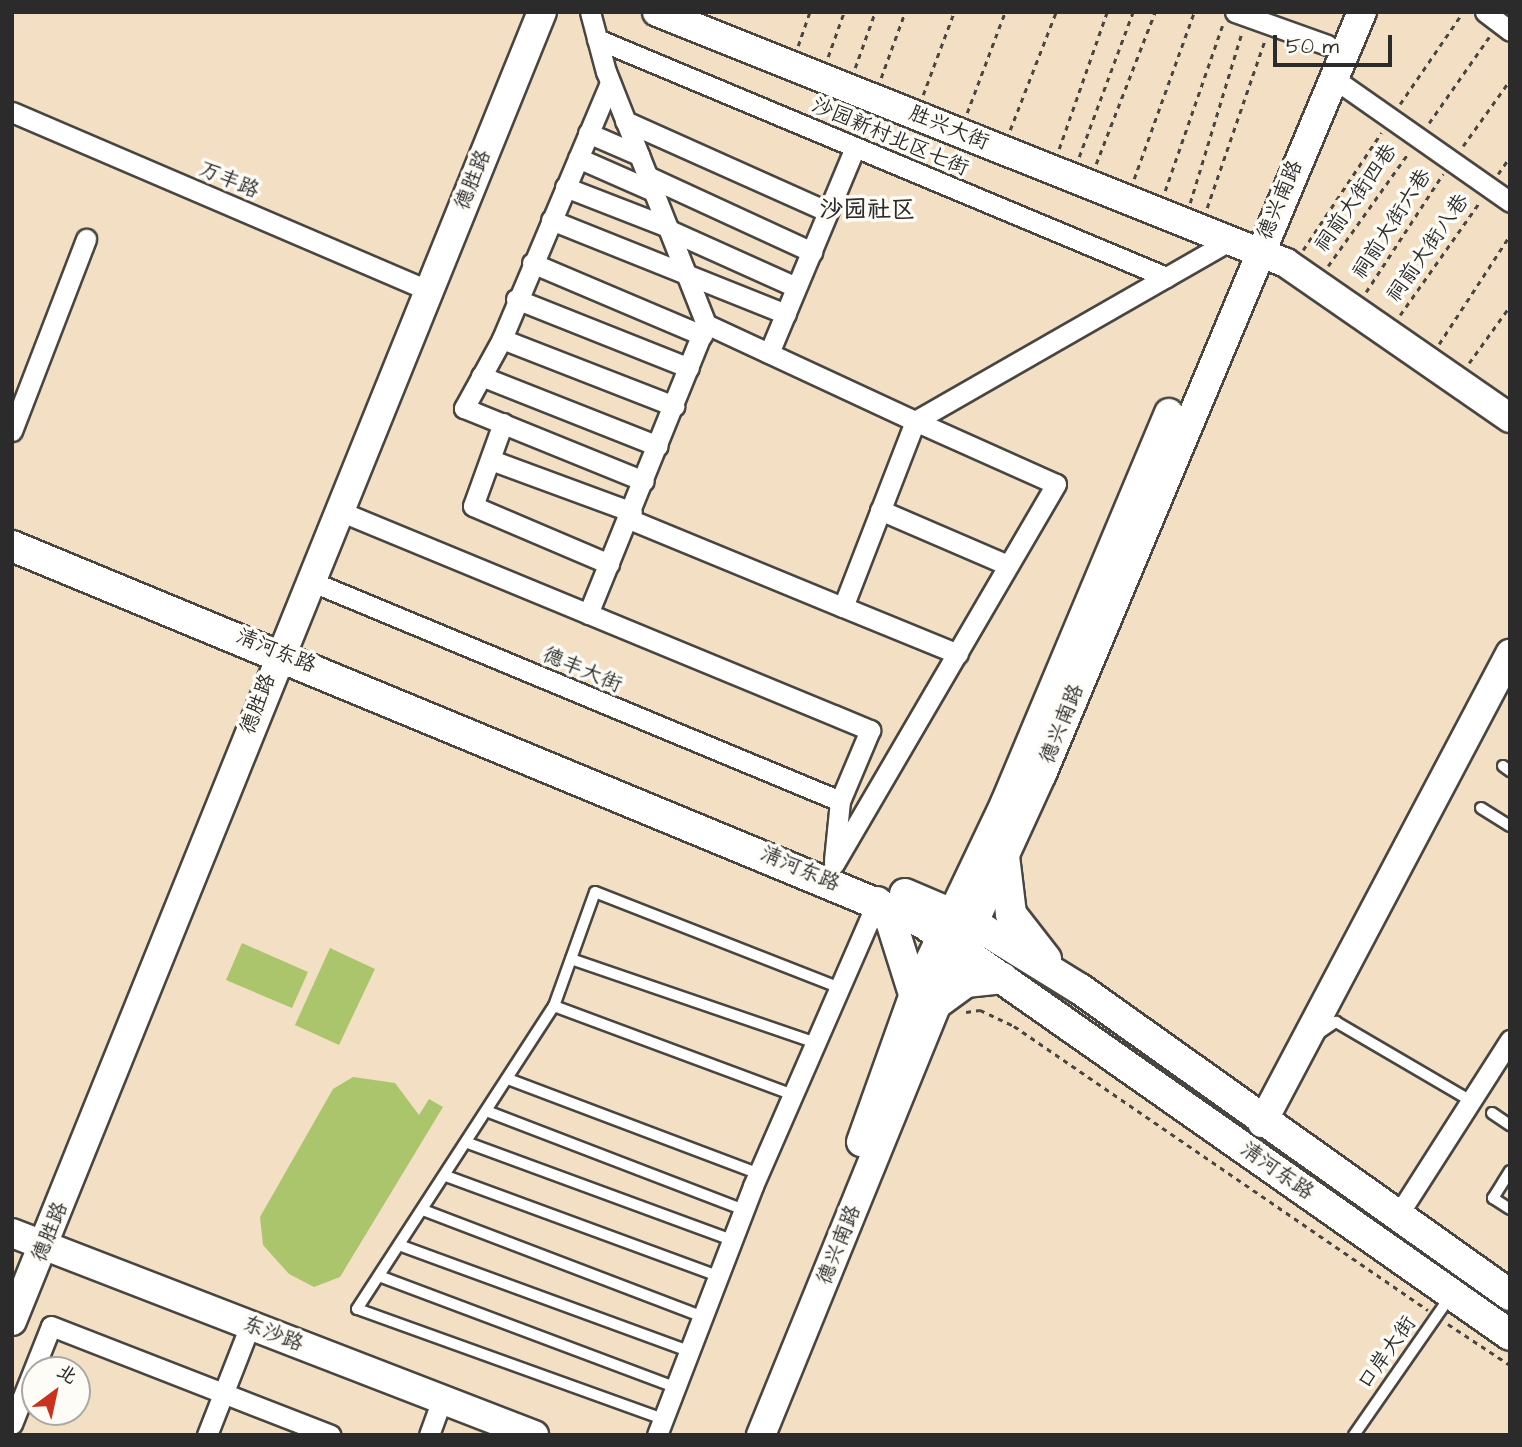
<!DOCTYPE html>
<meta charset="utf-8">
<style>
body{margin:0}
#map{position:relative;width:1522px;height:1447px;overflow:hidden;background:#f3e0c4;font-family:"Architects Daughter","LXGW WenKai TC",sans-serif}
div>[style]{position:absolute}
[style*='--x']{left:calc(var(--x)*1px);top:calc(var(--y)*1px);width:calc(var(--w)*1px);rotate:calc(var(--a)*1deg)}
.green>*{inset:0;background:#aac56b}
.path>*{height:2.5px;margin-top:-1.25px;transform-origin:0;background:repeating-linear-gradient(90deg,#494642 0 5px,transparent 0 10px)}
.roads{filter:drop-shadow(2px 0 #494642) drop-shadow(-2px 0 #494642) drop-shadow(0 2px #494642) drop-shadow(0 -2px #494642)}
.lane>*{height:10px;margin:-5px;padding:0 5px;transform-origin:5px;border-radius:5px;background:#fff}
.street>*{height:19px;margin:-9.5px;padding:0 9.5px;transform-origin:9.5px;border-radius:9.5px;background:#fff}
.secondary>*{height:28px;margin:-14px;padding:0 14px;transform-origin:14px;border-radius:14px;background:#fff}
.primary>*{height:30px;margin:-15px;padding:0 15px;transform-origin:15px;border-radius:15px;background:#fff}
span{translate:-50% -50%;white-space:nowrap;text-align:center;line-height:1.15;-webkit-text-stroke:7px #fdfcf7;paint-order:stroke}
.street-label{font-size:21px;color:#2b2b2b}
.quarter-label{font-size:24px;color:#2b2b2b;font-weight:700}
.frame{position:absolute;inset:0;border:14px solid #2b2b2b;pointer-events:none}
.north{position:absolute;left:21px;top:1356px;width:70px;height:70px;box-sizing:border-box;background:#fdfcf7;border:2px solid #a9a8a5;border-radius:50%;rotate:33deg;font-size:19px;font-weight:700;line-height:28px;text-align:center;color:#2b2b2b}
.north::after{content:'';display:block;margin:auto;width:24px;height:32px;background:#c8321e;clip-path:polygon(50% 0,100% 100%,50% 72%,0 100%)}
.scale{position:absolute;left:1273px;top:35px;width:119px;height:32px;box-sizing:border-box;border:4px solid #2b2b2b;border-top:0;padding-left:9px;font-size:21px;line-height:24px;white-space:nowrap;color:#2b2b2b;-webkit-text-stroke:5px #fdfcf7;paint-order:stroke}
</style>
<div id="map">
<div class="green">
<i style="clip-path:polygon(242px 943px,308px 972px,292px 1008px,226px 980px)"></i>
<i style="clip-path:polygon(330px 948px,375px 969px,339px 1045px,295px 1025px)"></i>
<i style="clip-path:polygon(353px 1077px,395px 1083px,419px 1115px,429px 1099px,443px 1107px,340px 1277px,314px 1287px,289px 1274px,263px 1245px,260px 1217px,333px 1089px)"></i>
</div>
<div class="path">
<i style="--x:798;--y:46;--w:36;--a:-71"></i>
<i style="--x:828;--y:57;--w:48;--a:-70.4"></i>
<i style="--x:855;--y:68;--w:59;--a:-70.3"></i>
<i style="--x:881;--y:78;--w:70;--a:-70"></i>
<i style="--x:923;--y:95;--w:89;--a:-69.5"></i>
<i style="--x:1400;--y:104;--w:112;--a:-55.6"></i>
<i style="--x:967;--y:113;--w:108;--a:-69.4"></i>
<i style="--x:1429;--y:123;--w:105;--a:-55.1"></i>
<i style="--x:1010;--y:130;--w:127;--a:-68.7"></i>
<i style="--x:1463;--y:146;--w:81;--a:-54.5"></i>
<i style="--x:1059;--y:149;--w:145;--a:-70.7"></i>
<i style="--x:1079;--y:157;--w:155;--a:-69.6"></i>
<i style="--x:1096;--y:164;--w:163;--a:-68.8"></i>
<i style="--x:1498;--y:174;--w:21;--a:-55"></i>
<i style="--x:1134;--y:179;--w:177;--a:-70.2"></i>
<i style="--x:1165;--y:191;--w:175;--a:-70.9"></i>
<i style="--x:1190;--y:203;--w:179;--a:-73.1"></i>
<i style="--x:1207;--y:208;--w:176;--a:-71"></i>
<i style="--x:1303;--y:250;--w:141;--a:-56.3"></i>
<i style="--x:1328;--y:266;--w:140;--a:-54.6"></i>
<i style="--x:1366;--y:292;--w:141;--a:-56.9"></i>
<i style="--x:1400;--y:315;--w:137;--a:-54.8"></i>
<i style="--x:1439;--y:344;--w:130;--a:-56.9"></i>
<i style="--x:1469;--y:363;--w:70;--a:-54.3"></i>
<i style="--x:966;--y:1012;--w:14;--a:-8"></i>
<i style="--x:980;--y:1010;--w:38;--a:25"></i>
<i style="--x:1014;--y:1026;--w:502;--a:34.45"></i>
<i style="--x:1448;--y:1324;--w:74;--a:33.5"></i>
</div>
<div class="roads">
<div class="lane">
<i style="--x:1503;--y:766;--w:9;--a:36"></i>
<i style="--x:1481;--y:808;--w:34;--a:32"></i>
<i style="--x:571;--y:959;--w:259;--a:18.9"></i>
<i style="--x:554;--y:1006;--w:255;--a:20.4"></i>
<i style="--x:1318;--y:1034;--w:22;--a:-34"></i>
<i style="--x:1336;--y:1022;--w:156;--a:30.3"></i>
<i style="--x:508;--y:1079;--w:268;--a:20.7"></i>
<i style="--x:489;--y:1112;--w:273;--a:21"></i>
<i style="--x:1492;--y:1113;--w:22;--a:34"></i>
<i style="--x:468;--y:1143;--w:281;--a:20.2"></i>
<i style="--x:1510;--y:1171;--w:32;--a:122"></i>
<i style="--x:1493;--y:1198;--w:20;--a:33"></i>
<i style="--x:446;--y:1176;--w:290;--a:20.2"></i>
<i style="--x:423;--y:1210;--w:300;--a:20.9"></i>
<i style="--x:399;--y:1245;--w:309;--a:20.1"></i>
<i style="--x:379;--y:1276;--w:316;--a:20.6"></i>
<i style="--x:663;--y:1419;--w:325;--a:-160.2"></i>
<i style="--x:357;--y:1309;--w:361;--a:-57"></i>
<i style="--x:554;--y:1006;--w:121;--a:-70.2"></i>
<i style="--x:595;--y:892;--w:263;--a:21.4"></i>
<i style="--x:1354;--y:1435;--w:168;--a:-55.2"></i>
</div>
<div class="street">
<i style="--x:1235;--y:12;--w:98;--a:19.7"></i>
<i style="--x:1485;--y:12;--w:31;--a:37"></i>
<i style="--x:597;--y:39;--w:617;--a:22.7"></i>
<i style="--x:1333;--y:78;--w:216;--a:35"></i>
<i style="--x:610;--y:83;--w:278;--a:112.9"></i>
<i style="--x:502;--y:339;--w:79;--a:118.8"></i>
<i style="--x:464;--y:408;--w:194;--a:22.1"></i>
<i style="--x:12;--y:112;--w:452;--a:23.2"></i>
<i style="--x:625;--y:121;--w:222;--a:24.1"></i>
<i style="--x:588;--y:133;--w:56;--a:23.3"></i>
<i style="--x:578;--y:158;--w:82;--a:23.7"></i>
<i style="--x:647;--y:176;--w:182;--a:24.7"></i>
<i style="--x:565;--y:187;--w:110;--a:21.2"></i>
<i style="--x:551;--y:220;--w:253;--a:21.8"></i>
<i style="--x:669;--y:230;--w:139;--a:24.2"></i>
<i style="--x:532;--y:263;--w:185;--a:23"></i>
<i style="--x:516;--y:299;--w:186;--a:21.7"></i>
<i style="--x:706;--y:324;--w:230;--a:24.9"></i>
<i style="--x:915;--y:421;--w:364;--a:-29.8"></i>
<i style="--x:502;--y:339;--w:185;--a:21.3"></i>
<i style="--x:769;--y:353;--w:223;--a:-67.3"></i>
<i style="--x:481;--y:376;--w:190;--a:21.6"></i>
<i style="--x:503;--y:423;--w:88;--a:109.9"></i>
<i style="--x:473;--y:506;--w:148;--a:23.1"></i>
<i style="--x:12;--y:431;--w:206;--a:-68.9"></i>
<i style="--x:491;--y:460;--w:150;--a:20.2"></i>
<i style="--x:337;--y:510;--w:577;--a:22.43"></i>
<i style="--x:870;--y:730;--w:77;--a:112.9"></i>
<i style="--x:840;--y:801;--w:59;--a:95.8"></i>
<i style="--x:880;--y:510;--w:139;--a:23.3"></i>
<i style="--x:629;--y:519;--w:231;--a:22.4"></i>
<i style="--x:843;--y:607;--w:199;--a:-68.8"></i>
<i style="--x:915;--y:421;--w:154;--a:24.1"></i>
<i style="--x:1056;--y:484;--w:440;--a:120.3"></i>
<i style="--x:308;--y:580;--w:576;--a:22.56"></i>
<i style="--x:843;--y:607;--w:124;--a:22.2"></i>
<i style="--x:588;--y:614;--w:313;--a:-67.9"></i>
<i style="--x:706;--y:324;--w:271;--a:-111.6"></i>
<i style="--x:606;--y:72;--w:62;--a:-104.9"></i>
<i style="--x:1398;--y:1215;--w:208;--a:-57.4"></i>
<i style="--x:12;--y:1424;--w:105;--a:-68.3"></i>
<i style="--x:51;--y:1326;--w:300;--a:21.3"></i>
<i style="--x:207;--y:1435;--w:118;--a:-68.6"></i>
<i style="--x:429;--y:1435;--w:38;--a:-70"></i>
<i style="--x:657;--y:1435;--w:267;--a:-68.9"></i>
<i style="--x:753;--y:1186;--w:310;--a:-66.4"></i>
</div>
<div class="secondary">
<i style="--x:657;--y:12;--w:677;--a:21.75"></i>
<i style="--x:1286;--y:263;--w:272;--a:34.7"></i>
<i style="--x:1262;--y:1123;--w:531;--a:-62.13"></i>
<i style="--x:861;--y:1142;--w:157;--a:-70.3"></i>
<i style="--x:914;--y:994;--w:212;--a:-64.5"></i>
<i style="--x:1005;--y:803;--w:423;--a:-67.2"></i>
<i style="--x:12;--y:1233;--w:560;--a:21.16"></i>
<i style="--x:12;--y:1321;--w:1412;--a:-67.96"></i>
<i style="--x:761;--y:1435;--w:466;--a:-67.8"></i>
<i style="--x:937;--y:1003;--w:252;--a:-65.4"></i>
<i style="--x:1042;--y:774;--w:826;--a:-67.22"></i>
</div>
<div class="primary">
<i style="--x:12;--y:546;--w:986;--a:22.48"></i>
<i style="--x:923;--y:923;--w:717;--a:35.06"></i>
<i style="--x:1004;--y:856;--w:58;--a:83.1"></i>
<i style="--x:1011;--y:914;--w:57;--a:52.1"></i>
<i style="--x:905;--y:894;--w:74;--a:23.1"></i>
<i style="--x:973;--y:923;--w:126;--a:31.7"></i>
<i style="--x:1080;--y:989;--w:528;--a:35.44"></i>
<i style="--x:877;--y:902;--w:24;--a:54"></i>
<i style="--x:891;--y:921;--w:77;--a:72.5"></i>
<i style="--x:937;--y:1003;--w:36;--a:-36"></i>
<i style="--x:966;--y:982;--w:37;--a:-6"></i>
</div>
</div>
<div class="street-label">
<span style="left:949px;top:128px;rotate:22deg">胜兴大街</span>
<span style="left:890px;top:137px;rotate:23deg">沙园新村北区七街</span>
<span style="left:229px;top:180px;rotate:23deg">万丰路</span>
<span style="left:473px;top:180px;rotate:-68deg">德胜路</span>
<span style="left:1356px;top:198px;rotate:-55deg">祠前大街四巷</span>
<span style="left:1280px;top:200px;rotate:-67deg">德兴南路</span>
<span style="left:1392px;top:224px;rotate:-57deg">祠前大街六巷</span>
<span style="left:1428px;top:248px;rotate:-55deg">祠前大街八巷</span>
<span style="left:276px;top:651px;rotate:22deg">清河东路</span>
<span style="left:582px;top:670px;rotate:23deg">德丰大街</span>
<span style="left:258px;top:704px;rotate:-69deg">德胜路</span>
<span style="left:1062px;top:724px;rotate:-68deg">德兴南路</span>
<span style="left:800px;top:869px;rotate:23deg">清河东路</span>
<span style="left:1277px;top:1171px;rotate:35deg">清河东路</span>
<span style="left:50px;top:1232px;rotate:-68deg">德胜路</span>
<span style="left:839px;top:1245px;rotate:-68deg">德兴南路</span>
<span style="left:273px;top:1334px;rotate:21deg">东沙路</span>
<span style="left:1387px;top:1353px;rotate:-55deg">口岸大街</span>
</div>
<div class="quarter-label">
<span style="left:867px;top:211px">沙园社区</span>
</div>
<div class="frame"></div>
<div class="north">北</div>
<div class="scale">50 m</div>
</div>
